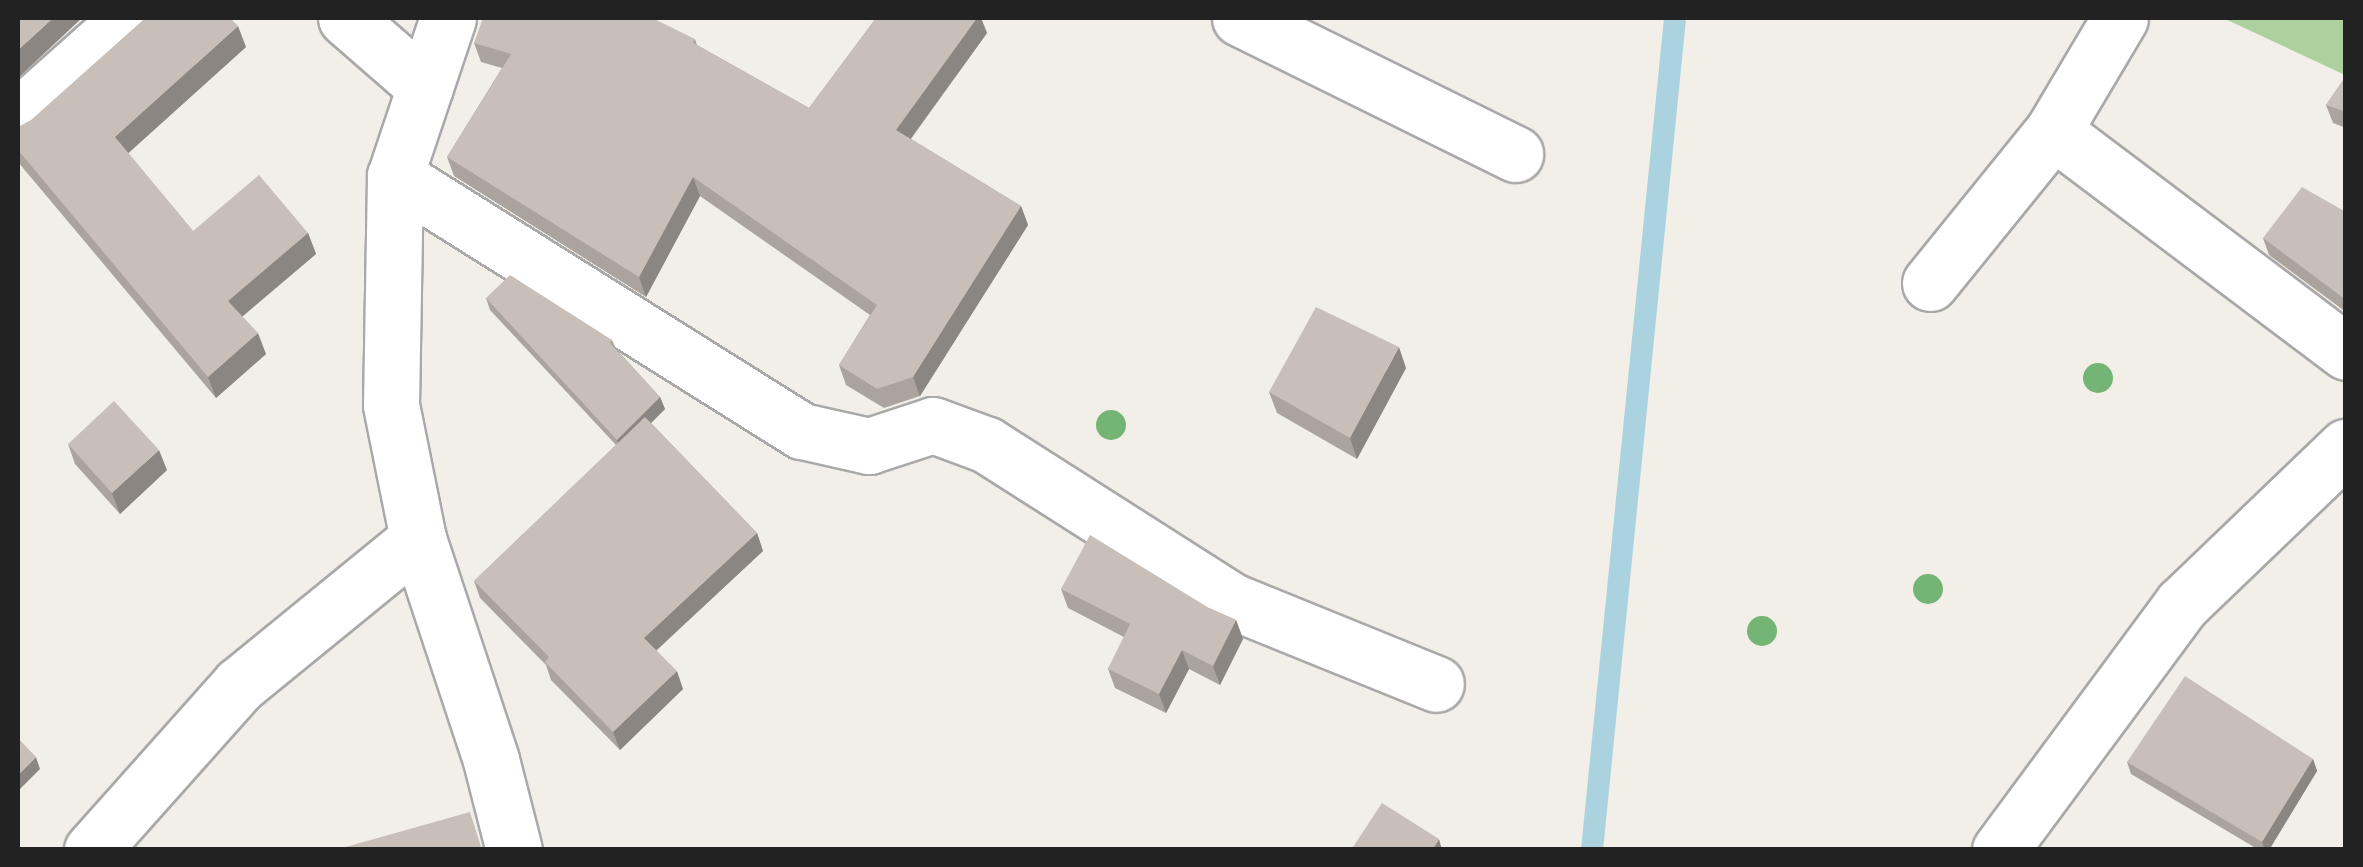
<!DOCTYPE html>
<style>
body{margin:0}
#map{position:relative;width:2363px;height:867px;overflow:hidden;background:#f2efe9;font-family:"DM Sans",sans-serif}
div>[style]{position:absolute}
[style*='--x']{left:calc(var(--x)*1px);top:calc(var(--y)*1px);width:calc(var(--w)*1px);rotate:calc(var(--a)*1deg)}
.forest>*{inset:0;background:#add19e}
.stream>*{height:22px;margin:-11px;padding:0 11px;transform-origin:11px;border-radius:11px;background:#aad3df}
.roads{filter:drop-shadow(2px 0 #a9a9a9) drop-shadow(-2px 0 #a9a9a9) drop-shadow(0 2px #a9a9a9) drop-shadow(0 -2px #a9a9a9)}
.minor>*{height:55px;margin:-27.5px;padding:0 27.5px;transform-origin:27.5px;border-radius:27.5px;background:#fff}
.trees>*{width:30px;height:30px;margin:-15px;border-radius:50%;background:#74b475}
.wall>*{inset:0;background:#aba49e}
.shaded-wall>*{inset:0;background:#8b8681}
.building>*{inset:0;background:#c7bfb8}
span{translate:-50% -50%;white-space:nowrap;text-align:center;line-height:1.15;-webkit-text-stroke:8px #fff;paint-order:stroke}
.frame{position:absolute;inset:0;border:20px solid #222;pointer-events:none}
</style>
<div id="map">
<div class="forest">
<i style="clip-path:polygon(2223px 18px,2345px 18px,2345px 75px)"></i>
</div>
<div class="stream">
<i style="--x:1592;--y:850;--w:836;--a:-84.3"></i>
</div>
<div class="roads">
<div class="minor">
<i style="--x:346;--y:18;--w:105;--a:41.1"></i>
<i style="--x:448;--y:18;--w:167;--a:108.5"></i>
<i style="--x:395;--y:176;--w:229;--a:91"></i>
<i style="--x:391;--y:405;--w:137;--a:78.6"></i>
<i style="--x:418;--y:539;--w:233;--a:71.7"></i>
<i style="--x:491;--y:760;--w:93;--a:75.7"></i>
<i style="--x:1240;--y:18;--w:307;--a:26.3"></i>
<i style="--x:18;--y:117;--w:149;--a:-41.7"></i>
<i style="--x:2053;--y:131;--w:367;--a:37"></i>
<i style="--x:395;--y:176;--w:480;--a:32.1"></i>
<i style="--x:802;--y:431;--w:69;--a:12.6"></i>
<i style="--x:869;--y:446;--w:67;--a:-18.2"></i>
<i style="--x:933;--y:425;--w:58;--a:20.3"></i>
<i style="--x:987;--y:445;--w:290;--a:32.5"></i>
<i style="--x:1232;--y:601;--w:220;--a:22.1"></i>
<i style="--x:1930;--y:283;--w:196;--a:-51"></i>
<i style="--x:2053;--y:131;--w:131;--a:-59.3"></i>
<i style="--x:92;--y:850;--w:221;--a:-48.3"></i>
<i style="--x:239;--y:685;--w:231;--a:-39.2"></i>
<i style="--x:2000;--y:850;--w:306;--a:-53.5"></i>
<i style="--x:2182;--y:604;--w:227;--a:-43.8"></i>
</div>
</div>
<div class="trees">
<i style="left:2098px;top:378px"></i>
<i style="left:1111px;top:425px"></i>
<i style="left:1928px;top:589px"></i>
<i style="left:1762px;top:631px"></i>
</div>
<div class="wall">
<i style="clip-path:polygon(876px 18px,981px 18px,987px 33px,911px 139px,1021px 206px,1028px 225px,920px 396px,884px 408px,846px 385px,839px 365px,870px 315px,700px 196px,646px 297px,454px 176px,447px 157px,502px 68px,481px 62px,474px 43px,695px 39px,697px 45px,809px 108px)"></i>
<i style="clip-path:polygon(246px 47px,128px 153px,193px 231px,308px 233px,316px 254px,242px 316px,266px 354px,216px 398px,18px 162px,18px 127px)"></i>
<i style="clip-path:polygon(2346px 76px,2346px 128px,2333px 123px,2326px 105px)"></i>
<i style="clip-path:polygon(2346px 212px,2346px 312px,2269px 255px,2263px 238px)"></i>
<i style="clip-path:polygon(486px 298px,612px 340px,616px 349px,660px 397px,665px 409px,651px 423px,757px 533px,763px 551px,656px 651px,683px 689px,620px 750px,551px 680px,546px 665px,480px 598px,474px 581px,616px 445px,490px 310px)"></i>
<i style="clip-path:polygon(1406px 368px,1357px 459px,1277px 413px,1269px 392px)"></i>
<i style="clip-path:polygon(68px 444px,167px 470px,120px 514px,75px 464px)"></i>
<i style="clip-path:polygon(1061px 589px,1209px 608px,1236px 620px,1243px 639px,1220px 685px,1189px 669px,1166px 713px,1115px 688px,1108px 669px,1124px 637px,1068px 608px)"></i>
<i style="clip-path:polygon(2313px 759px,2317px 771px,2269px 850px,2259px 850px,2131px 774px,2127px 762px)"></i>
</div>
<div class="shaded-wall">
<i style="clip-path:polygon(53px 18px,82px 18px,18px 78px,18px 50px)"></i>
<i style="clip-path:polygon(977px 18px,981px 18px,987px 33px,903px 149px,896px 130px)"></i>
<i style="clip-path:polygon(238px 26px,246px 47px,123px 158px,115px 137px)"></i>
<i style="clip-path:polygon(693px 177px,700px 196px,646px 297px,639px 277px)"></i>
<i style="clip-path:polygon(1021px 206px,1028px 225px,920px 396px,913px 377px)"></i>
<i style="clip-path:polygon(308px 233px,316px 254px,236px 322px,228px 301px)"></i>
<i style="clip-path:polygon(258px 333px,266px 354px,216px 398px,208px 377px)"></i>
<i style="clip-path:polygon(1399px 347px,1406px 368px,1357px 459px,1350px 438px)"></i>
<i style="clip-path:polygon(660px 397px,665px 409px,622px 452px,617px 440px)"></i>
<i style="clip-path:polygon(159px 450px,167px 470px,120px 514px,112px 493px)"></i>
<i style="clip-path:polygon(757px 533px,763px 551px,650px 656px,644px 638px)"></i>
<i style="clip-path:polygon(1236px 620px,1243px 639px,1220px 685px,1213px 666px)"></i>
<i style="clip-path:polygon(1182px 650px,1189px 669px,1166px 713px,1159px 694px)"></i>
<i style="clip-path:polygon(677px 671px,683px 689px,620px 750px,613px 732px)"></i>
<i style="clip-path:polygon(36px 757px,40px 769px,18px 791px,18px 775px)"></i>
<i style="clip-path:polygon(2313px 759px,2317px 771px,2269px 850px,2265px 850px,2262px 842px)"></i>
<i style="clip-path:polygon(1439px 839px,1442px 850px,1432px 850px)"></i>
</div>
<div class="building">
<i style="clip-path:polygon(18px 18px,53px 18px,18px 50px)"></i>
<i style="clip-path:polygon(143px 18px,230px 18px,238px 26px,115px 137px,193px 231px,259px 175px,308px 233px,228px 301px,258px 333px,208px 377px,18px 150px,18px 127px,31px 120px,142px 21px)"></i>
<i style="clip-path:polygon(483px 18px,652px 18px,695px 39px,693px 43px,809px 108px,876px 18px,977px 18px,896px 130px,1021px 206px,913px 377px,877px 389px,839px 365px,877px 305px,693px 177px,639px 277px,447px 157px,511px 54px,474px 43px)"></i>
<i style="clip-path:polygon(2346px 76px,2346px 112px,2326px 105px)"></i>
<i style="clip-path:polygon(2302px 187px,2346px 212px,2346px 300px,2263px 238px)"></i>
<i style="clip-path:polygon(510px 275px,612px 340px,610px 343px,660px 397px,617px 440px,486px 298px)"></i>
<i style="clip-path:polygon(1316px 307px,1399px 347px,1350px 438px,1269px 392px)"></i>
<i style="clip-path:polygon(114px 401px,159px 450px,112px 493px,68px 444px)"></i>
<i style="clip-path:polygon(645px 417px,757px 533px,644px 638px,677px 671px,613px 732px,545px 662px,549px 657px,474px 581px)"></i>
<i style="clip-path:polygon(1090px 535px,1209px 608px,1236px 620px,1213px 666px,1182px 650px,1159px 694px,1108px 669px,1130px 624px,1061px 589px)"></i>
<i style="clip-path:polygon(2185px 676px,2313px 759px,2262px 842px,2127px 762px)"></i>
<i style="clip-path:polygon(18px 738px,36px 757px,18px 775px)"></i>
<i style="clip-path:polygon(1382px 803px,1439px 839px,1432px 850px,1351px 850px)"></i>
<i style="clip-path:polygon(470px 812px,482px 850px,335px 850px)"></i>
</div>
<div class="frame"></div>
</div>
